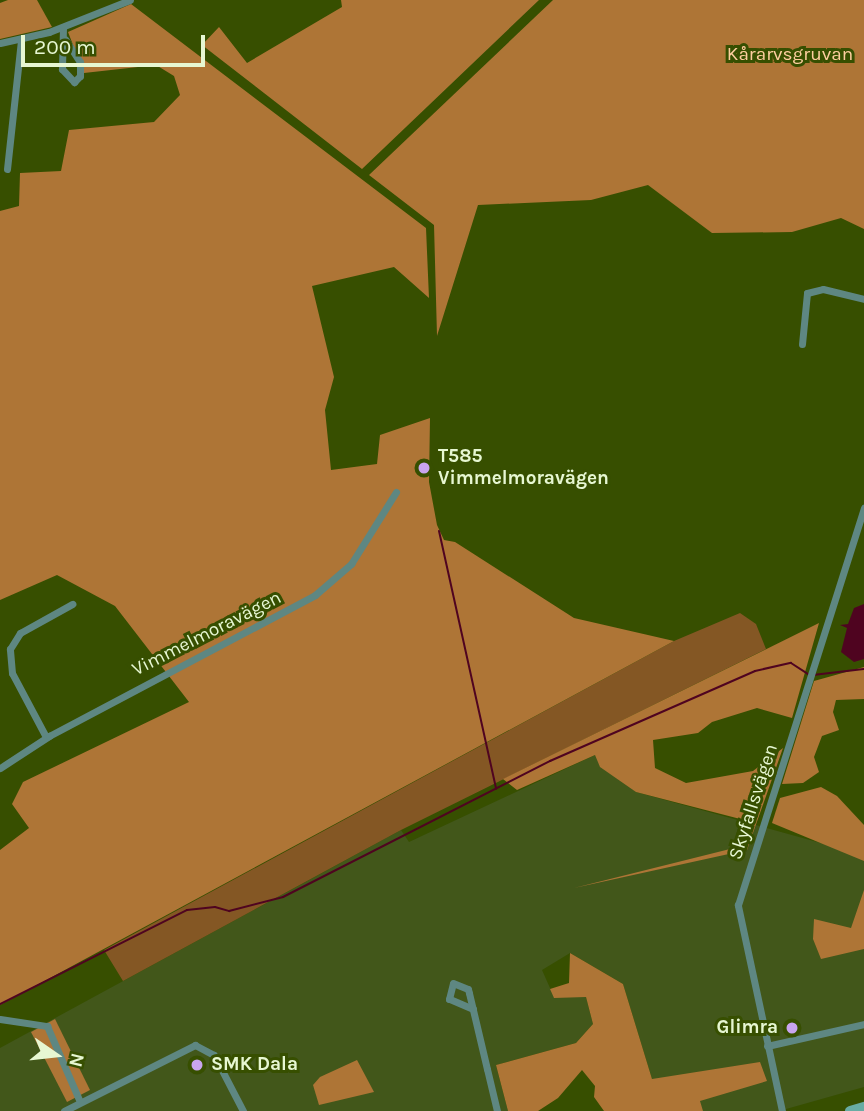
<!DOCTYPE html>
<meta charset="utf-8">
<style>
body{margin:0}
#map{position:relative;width:864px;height:1111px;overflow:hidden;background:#374f00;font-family:Karla,sans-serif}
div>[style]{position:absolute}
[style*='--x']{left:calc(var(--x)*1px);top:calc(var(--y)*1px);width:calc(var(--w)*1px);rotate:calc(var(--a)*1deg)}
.built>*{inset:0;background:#42571a}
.green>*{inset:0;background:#845724}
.forest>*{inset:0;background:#ae7536}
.water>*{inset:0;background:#4f0420}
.stream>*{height:2px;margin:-1px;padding:0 1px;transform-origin:1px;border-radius:1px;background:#4f0420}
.street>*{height:7px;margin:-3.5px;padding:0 3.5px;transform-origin:3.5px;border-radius:3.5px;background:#5e8782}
.secondary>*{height:10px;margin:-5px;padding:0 5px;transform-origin:5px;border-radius:5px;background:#68aca4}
.dots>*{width:19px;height:19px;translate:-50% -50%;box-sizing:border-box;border:4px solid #374f00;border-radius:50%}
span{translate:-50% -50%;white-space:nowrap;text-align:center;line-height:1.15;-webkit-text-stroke:6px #374f00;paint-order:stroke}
.park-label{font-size:19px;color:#fece9f}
.poi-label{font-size:19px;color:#e7f7d2;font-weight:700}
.left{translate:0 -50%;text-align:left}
.right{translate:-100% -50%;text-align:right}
.street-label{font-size:19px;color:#e7f7d2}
.north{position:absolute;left:21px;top:1020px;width:70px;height:70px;-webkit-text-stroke:5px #374f00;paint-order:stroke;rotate:104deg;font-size:19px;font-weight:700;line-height:28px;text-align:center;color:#e7f7d2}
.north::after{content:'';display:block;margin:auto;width:24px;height:32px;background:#e7f7d2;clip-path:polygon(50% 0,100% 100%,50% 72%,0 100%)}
.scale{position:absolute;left:21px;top:35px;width:184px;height:32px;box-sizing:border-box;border:4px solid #e7f7d2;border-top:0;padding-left:9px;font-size:21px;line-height:24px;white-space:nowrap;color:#e7f7d2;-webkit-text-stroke:5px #374f00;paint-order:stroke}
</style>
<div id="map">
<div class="built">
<i style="clip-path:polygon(595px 755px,636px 792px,864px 855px,864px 1087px,779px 1111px,696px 1111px,652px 1079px,623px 984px,570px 953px,542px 970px,554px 997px,586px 997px,593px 1024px,576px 1043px,496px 1065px,508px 1111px,0 1111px,0 1048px,401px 830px,409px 842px)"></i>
</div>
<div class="green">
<i style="clip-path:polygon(740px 613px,756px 624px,766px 649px,401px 830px,123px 981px,104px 950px,674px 641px)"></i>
</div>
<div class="forest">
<i style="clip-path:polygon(8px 0,37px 0,52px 27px,0 39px,0 3px)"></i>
<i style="clip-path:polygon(341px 0,539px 0,362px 169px,202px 45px,219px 27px,247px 63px,342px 7px)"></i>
<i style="clip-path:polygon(553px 0,864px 0,864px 229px,841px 218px,792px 232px,712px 233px,648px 185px,591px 200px,478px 205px,437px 336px,434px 225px,369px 175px)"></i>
<i style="clip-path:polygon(131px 4px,426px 228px,429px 298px,394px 267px,312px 286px,334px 377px,325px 410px,331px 470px,377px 464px,380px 435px,430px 418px,429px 482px,437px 525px,444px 540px,455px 542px,574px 618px,674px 641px,0 1005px,0 850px,29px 828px,12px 804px,23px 782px,189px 702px,115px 606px,57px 575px,0 600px,0 211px,19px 206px,20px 173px,61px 171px,69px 130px,154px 122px,180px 95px,174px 76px,156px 65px,84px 73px,68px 32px)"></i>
<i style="clip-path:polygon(819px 623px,792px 718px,757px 708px,712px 722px,698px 733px,653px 740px,655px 768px,686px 783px,753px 771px,783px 748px,747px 850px,574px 888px,742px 846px,748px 821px,636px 792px,600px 767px,595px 755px,517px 790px,503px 779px)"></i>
<i style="clip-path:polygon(864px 667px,864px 699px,836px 700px,833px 712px,839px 730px,822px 736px,814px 757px,819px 772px,803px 783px,782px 784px,814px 681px)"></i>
<i style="clip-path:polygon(821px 787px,837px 796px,864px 825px,864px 861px,772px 823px,780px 798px)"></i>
<i style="clip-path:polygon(864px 890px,864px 949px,821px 959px,813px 939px,814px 919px,851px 928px)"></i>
<i style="clip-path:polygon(570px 953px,623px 984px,652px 1079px,760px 1062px,767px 1081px,700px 1101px,703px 1111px,604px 1111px,594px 1097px,595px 1086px,582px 1070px,558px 1098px,538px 1111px,508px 1111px,496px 1065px,576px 1043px,593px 1024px,586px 997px,554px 998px,550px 989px,569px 983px)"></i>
<i style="clip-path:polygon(55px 1019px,90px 1090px,67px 1102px,31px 1032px)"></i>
<i style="clip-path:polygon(357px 1060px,374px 1092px,319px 1105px,313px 1085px,320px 1077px)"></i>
</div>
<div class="water">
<i style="clip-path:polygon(864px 604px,864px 659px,854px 662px,841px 652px,847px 628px,840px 625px,848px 624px,854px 608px)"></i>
</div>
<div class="stream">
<i style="--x:439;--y:531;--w:264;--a:77.5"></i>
<i style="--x:813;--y:675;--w:51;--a:-6.7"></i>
<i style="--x:0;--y:1004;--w:209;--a:-26.7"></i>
<i style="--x:187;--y:910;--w:28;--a:-6"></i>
<i style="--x:215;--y:907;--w:15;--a:16"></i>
<i style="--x:229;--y:911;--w:56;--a:-14.5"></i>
<i style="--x:283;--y:897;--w:300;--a:-27"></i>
<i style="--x:550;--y:761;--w:224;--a:-23.7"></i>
<i style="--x:755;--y:671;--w:37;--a:-13"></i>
<i style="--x:791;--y:663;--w:20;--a:33"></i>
</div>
<div class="street">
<i style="--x:63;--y:27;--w:42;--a:91.4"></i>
<i style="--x:62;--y:69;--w:18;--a:47"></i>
<i style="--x:74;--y:82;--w:8;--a:-45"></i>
<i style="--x:80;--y:76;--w:14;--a:-90"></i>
<i style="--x:80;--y:62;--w:27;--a:-123"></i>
<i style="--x:0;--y:43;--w:50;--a:-12.7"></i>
<i style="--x:49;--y:32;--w:87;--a:-21.6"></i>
<i style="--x:7;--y:169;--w:130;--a:-83.8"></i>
<i style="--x:802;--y:344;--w:51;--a:-84.4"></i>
<i style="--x:807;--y:293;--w:16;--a:-14"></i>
<i style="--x:823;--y:289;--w:42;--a:13.7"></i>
<i style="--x:46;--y:737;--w:72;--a:-118"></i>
<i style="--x:12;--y:673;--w:24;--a:-95"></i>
<i style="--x:10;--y:649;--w:19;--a:-58"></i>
<i style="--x:20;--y:633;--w:60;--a:-29.1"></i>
<i style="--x:0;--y:768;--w:59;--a:-33.1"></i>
<i style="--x:49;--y:736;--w:301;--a:-27.9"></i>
<i style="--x:315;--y:595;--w:48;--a:-40.7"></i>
<i style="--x:351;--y:564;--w:85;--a:-58"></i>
<i style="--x:473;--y:1009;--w:26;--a:-157"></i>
<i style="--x:449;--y:999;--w:16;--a:-76"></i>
<i style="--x:453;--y:983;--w:16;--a:22"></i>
<i style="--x:468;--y:989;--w:4;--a:76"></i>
<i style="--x:469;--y:993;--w:78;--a:76.7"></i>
<i style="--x:487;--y:1069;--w:43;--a:76.6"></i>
<i style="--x:0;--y:1019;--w:48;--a:8.5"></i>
<i style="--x:47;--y:1026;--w:83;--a:66.5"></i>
<i style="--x:767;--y:1046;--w:99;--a:-12.8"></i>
<i style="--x:64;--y:1111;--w:147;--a:-26.7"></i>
<i style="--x:195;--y:1045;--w:21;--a:28"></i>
<i style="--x:214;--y:1055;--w:63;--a:62.6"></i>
<i style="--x:782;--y:1111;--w:211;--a:-102.1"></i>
<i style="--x:738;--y:905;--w:417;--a:-72.4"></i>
</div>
<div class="secondary">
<i style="--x:850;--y:1111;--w:15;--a:-16"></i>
</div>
<div class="dots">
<i style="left:424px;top:468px;background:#c9a5ee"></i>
<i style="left:792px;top:1028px;background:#c9a5ee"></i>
<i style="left:197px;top:1065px;background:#c9a5ee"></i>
</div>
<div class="park-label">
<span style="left:790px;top:55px">Kårarvsgruvan</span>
</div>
<div class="poi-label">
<span class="left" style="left:438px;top:468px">T585<br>Vimmelmoravägen</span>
<span class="right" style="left:778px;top:1028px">Glimra</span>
<span class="left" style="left:211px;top:1065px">SMK Dala</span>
</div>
<div class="street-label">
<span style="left:207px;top:634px;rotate:-27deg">Vimmelmoravägen</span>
<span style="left:754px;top:802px;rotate:-72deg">Skyfallsvägen</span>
</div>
<div class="north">N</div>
<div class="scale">200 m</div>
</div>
